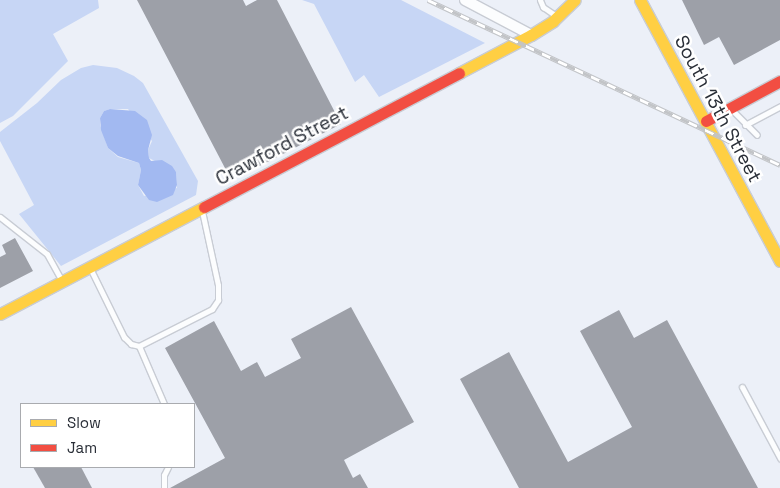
<!DOCTYPE html>
<style>
body{margin:0}
#map{position:relative;width:780px;height:488px;overflow:hidden;background:#ecf0f8;font-family:"Space Grotesk",sans-serif}
div>[style]{position:absolute}
[style*='--x']{left:calc(var(--x)*1px);top:calc(var(--y)*1px);width:calc(var(--w)*1px);rotate:calc(var(--a)*1deg)}
.green>*{inset:0;background:#c7d6f5}
.water>*{inset:0;background:#a2b9f1}
.building>*{inset:0;background:#9da0a8}
.roads{filter:drop-shadow(1px 0 #c8ccd4) drop-shadow(-1px 0 #c8ccd4) drop-shadow(0 1px #c8ccd4) drop-shadow(0 -1px #c8ccd4)}
.lane>*{height:5px;margin:-2.5px;padding:0 2.5px;transform-origin:2.5px;border-radius:2.5px;background:#fcfdfe}
.street>*{height:10px;margin:-5px;padding:0 5px;transform-origin:5px;border-radius:5px;background:#fcfdfe}
.slow>*{height:11px;margin:-5.5px;padding:0 5.5px;transform-origin:5.5px;border-radius:5.5px;background:#ffcf43}
.jam>*{height:11px;margin:-5.5px;padding:0 5.5px;transform-origin:5.5px;border-radius:5.5px;background:#f24e42}
.rail>*{height:5px;margin-top:-2.5px;transform-origin:0;background:repeating-linear-gradient(90deg,#fff 0 9px,#c2c4c7 0 18px);box-sizing:border-box;border-block:1px solid #c2c4c7}
span{translate:-50% -50%;white-space:nowrap;text-align:center;line-height:1.15;-webkit-text-stroke:5px #fff;paint-order:stroke}
.street-label{font-size:19px;color:#292e37}
.legend{position:absolute;left:20px;top:403px;width:175px;height:65px;box-sizing:border-box;background:#fff;border:1px solid #a9abaf;margin:0;padding:6px 9px;list-style:none;font-size:15px;color:#292e37}
.legend li{display:flex;align-items:center;gap:10px;height:25px}
.legend b{width:25px;border:1px solid #a9abaf}
</style>
<div id="map">
<div class="green">
<i style="clip-path:polygon(0 0,98px 0,99px 8px,53px 34px,68px 61px,13px 116px,0 123px)"></i>
<i style="clip-path:polygon(302px 0,401px 0,485px 43px,379px 97px,364px 75px,355px 82px,314px 4px)"></i>
<i style="clip-path:polygon(evenodd,93px 65px,117px 68px,134px 76px,143px 83px,198px 181px,196px 195px,61px 266px,19px 214px,34px 205px,0 141px,0 132px,37px 103px,61px 80px,81px 68px,93px 65px,110px 109px,128px 109px,152px 141px,148px 150px,149px 158px,176px 172px,177px 188px,144px 196px,138px 185px,141px 170px,139px 163px,118px 157px,108px 148px,100px 125px,100px 118px,104px 111px,110px 109px)"></i>
</div>
<div class="water">
<i style="clip-path:polygon(110px 109px,135px 111px,147px 120px,152px 135px,148px 150px,149px 158px,151px 161px,162px 160px,172px 166px,176px 172px,177px 185px,173px 195px,157px 202px,149px 200px,138px 185px,141px 170px,139px 163px,118px 156px,108px 148px,101px 130px,100px 118px,104px 111px)"></i>
</div>
<div class="building">
<i style="clip-path:polygon(137px 0,243px 0,246px 6px,257px 0,277px 0,341px 124px,256px 168px,250px 157px,226px 170px)"></i>
<i style="clip-path:polygon(682px 0,780px 0,780px 40px,734px 65px,719px 37px,704px 45px)"></i>
<i style="clip-path:polygon(15px 238px,33px 271px,0 288px,0 257px,6px 254px,2px 245px)"></i>
<i style="clip-path:polygon(351px 307px,414px 422px,344px 460px,353px 478px,360px 474px,368px 488px,170px 488px,225px 458px,165px 348px,214px 321px,241px 371px,257px 362px,265px 377px,301px 358px,291px 339px)"></i>
<i style="clip-path:polygon(619px 310px,634px 338px,667px 320px,758px 488px,519px 488px,460px 379px,509px 352px,568px 462px,632px 427px,580px 331px)"></i>
<i style="clip-path:polygon(33px 467px,81px 467px,92px 488px,45px 488px)"></i>
</div>
<div class="roads">
<div class="lane">
<i style="--x:540;--y:0;--w:8;--a:67"></i>
<i style="--x:543;--y:7;--w:14;--a:34"></i>
<i style="--x:732;--y:110;--w:35;--a:45"></i>
<i style="--x:745;--y:125;--w:40;--a:-28"></i>
<i style="--x:0;--y:217;--w:60;--a:38.2"></i>
<i style="--x:47;--y:254;--w:29;--a:61"></i>
<i style="--x:91;--y:270;--w:75;--a:63.8"></i>
<i style="--x:124;--y:337;--w:10;--a:45"></i>
<i style="--x:131;--y:344;--w:8;--a:14"></i>
<i style="--x:139;--y:346;--w:82;--a:-26.9"></i>
<i style="--x:212;--y:309;--w:11;--a:-56"></i>
<i style="--x:218;--y:300;--w:15;--a:-90"></i>
<i style="--x:218;--y:285;--w:76;--a:-102.2"></i>
<i style="--x:139;--y:346;--w:63;--a:66.7"></i>
<i style="--x:742;--y:387;--w:81;--a:61.8"></i>
<i style="--x:164;--y:488;--w:13;--a:-90"></i>
<i style="--x:164;--y:475;--w:9;--a:-63"></i>
</div>
<div class="street">
<i style="--x:465;--y:0;--w:75;--a:27.9"></i>
</div>
<div class="slow">
<i style="--x:640;--y:0;--w:296;--a:61.8"></i>
<i style="--x:459;--y:73;--w:81;--a:-27.8"></i>
<i style="--x:531;--y:35;--w:26;--a:-32"></i>
<i style="--x:553;--y:21;--w:30;--a:-44"></i>
<i style="--x:0;--y:314;--w:230;--a:-27.7"></i>
</div>
<div class="jam">
<i style="--x:706;--y:121;--w:84;--a:-28.4"></i>
<i style="--x:204;--y:207;--w:288;--a:-27.7"></i>
</div>
</div>
<div class="rail">
<i style="--x:428;--y:0;--w:389;--a:25.1"></i>
</div>
<div class="street-label">
<span style="left:718px;top:109px;rotate:62deg">South 13th Street</span>
<span style="left:282px;top:146px;rotate:-28deg">Crawford Street</span>
</div>
<ul class="legend">
<li><b style="height:6px;background:#ffcf43"></b>Slow</li>
<li><b style="height:6px;background:#f24e42"></b>Jam</li>
</ul>
</div>
